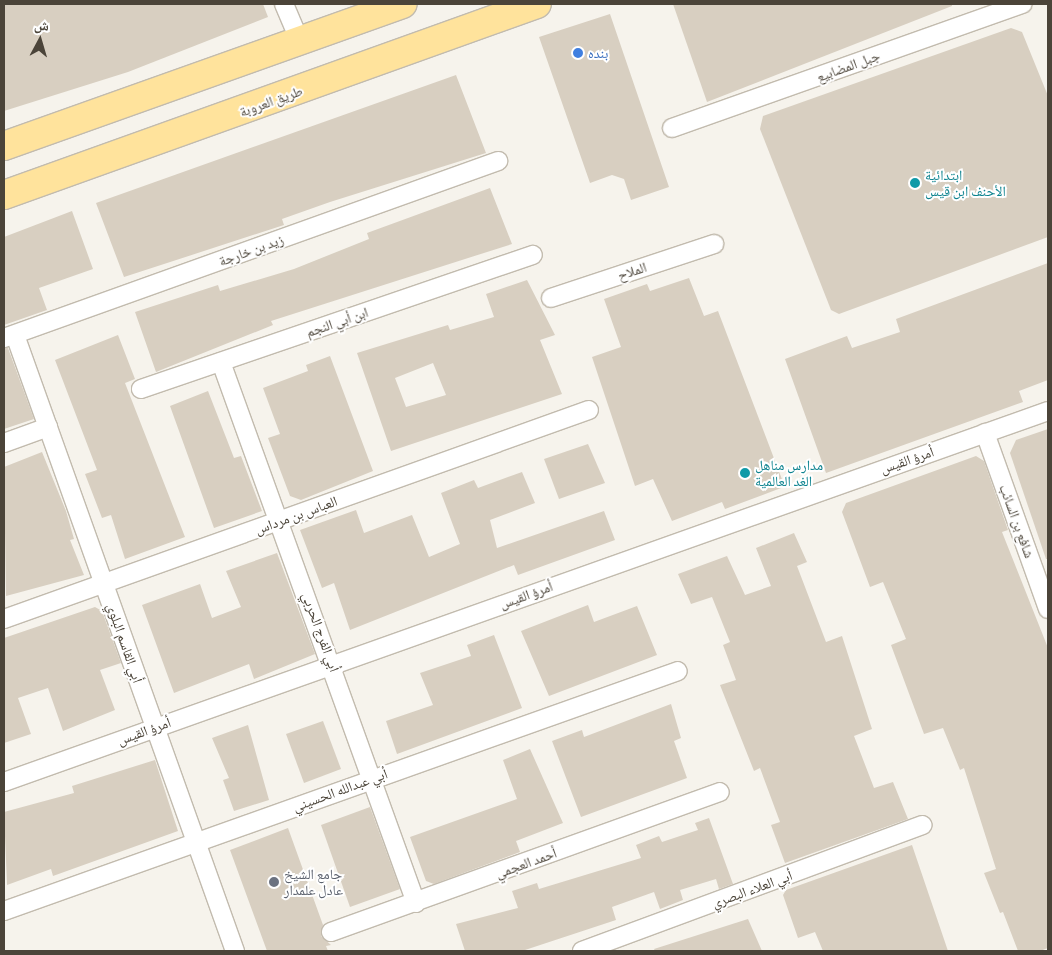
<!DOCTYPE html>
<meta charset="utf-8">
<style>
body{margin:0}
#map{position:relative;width:1052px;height:955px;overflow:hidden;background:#f6f3ec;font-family:Commissioner,"Noto Naskh Arabic",sans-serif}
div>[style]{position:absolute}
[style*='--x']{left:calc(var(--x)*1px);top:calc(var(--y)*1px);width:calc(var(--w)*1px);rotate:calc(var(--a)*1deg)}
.building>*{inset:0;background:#d8cfc1}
.roads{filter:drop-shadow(1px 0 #c2bbae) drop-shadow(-1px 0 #c2bbae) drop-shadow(0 1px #c2bbae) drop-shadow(0 -1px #c2bbae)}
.minor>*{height:18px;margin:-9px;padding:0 9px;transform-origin:9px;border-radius:9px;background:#fff}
.primary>*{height:28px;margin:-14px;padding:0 14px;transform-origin:14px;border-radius:14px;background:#ffe39c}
.dots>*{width:14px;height:14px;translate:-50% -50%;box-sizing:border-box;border:2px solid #fff;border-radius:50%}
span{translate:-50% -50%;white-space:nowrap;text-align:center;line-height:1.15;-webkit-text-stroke:4px #fff;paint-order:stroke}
.shop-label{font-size:14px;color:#366cbe}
.left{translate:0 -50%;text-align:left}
.street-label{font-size:14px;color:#4b4439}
.culture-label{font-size:14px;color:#0d838f}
.worship-label{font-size:14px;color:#5b616d}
.frame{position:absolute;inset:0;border:5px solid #4b4439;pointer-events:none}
.north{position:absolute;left:15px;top:15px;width:50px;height:50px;-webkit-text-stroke:4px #fff;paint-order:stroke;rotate:6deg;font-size:14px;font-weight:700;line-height:20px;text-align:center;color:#4b4439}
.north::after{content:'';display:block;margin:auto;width:18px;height:22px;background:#4b4439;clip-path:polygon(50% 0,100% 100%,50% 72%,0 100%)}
</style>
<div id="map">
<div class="building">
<i style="clip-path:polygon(4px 4px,263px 4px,268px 17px,128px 72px,4px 111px)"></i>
<i style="clip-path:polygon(673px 4px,952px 4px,952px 6px,707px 102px)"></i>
<i style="clip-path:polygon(610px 14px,669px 187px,631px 200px,624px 179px,612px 175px,590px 183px,539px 37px)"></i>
<i style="clip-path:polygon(1011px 28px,1022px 32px,1048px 96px,1048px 237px,839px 314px,831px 310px,760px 129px,763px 116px)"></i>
<i style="clip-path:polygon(456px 75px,486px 153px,330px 202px,282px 219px,284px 225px,124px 277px,96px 203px)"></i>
<i style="clip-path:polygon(490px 188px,512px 244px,271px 321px,273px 325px,156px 372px,135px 312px,218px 285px,220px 291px,294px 269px,369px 239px,367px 233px)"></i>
<i style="clip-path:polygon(72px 211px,93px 269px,39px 288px,47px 310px,4px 325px,4px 237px)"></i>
<i style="clip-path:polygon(1048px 263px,1048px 380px,1019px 391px,1023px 402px,826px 473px,785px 359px,847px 336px,852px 348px,900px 332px,896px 319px)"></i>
<i style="clip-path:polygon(689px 278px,704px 316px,718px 311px,783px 482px,781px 488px,725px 509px,722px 502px,672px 521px,653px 479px,635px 486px,592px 357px,621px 347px,604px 299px,647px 284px,650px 291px)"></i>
<i style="clip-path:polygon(evenodd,527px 280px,555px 335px,540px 340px,562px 394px,391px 451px,357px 353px,448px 325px,450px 330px,494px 317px,486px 294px,527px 280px,433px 363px,446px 395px,406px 407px,395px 378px,433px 363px)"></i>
<i style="clip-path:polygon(118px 335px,135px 379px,125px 383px,185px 537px,125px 559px,111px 515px,102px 518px,85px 474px,97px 470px,55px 360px)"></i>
<i style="clip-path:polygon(4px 348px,8px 348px,34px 419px,4px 429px)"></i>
<i style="clip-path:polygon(330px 356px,373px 471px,301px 500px,290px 496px,268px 438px,280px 434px,263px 388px,308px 371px,306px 365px)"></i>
<i style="clip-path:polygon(208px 391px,234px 458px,241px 456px,262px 511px,214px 528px,170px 406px)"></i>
<i style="clip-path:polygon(1048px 429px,1048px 559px,1046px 559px,1010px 453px,1016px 440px)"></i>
<i style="clip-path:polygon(588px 444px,605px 483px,559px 499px,544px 459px)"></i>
<i style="clip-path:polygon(42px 452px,66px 511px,74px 539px,70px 540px,84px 575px,6px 596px,4px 467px)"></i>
<i style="clip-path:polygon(976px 456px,984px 461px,1008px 530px,1002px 532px,1048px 648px,1048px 948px,1040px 951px,1018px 951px,1003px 912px,1000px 913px,984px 873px,996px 869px,964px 768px,960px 770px,943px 728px,924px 734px,891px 645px,906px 639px,883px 582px,870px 587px,842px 512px,846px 503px)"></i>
<i style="clip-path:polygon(522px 472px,535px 503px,490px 520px,497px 548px,604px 511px,615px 540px,518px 575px,514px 565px,350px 630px,334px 583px,322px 588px,300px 530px,356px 510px,364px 533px,412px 515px,429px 557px,460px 544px,441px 493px,474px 480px,478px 488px)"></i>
<i style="clip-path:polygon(794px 533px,807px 562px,797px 566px,826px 642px,842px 636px,872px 729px,854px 736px,874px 788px,893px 782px,908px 819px,785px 863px,771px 825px,780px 822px,760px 768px,754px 771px,720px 685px,736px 680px,723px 645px,730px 642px,712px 597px,691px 604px,678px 574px,727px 556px,745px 595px,771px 586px,756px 548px)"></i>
<i style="clip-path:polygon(277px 553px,315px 654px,254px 679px,249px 664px,174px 693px,142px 605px,200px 584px,212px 618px,241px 607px,226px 571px)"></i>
<i style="clip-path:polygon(588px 605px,594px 622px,637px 606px,657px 655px,549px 696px,521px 631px)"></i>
<i style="clip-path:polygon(95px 607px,102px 611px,121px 663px,100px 670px,115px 710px,63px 731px,48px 688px,18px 698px,31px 734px,4px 743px,4px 638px)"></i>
<i style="clip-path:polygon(494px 635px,522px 708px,397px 754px,386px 721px,433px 705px,420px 673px,471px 656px,467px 645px)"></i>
<i style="clip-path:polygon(671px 704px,681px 738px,674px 741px,687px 778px,581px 817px,552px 741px,582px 730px,584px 737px)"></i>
<i style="clip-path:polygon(323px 721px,341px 769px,304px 783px,286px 734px)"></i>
<i style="clip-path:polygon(248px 725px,269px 800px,234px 811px,223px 780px,229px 778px,212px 738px)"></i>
<i style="clip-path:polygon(530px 749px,563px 823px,516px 841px,520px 852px,434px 884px,426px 881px,410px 837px,517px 799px,503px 760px)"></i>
<i style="clip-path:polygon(155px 760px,178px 831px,53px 876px,51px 869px,7px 885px,4px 812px,74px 793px,72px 786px)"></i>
<i style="clip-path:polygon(370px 807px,400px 889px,350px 907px,321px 825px)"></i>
<i style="clip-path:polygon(709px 818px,733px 884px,719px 889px,716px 879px,680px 890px,683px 900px,660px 909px,654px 892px,612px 907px,616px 920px,522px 951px,465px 951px,456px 924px,518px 908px,512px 891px,537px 883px,539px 889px,641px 858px,636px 845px,659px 836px,662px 842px,698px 830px,695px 823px)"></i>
<i style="clip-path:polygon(288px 828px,323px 925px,321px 936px,331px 945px,326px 946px,328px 951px,267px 951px,230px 850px)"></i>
<i style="clip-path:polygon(912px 845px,948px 951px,823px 951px,815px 932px,798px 938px,783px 895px,786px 890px)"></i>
<i style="clip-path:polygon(748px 919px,762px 951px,655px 951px,654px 949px)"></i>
</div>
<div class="roads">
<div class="minor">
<i style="--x:284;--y:4;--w:39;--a:67"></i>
<i style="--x:672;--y:128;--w:372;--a:-19.5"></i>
<i style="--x:551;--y:298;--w:172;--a:-18.3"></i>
<i style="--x:15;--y:335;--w:654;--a:70.35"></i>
<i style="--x:4;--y:338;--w:525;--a:-19.71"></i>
<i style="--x:221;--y:362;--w:575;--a:70.18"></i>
<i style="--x:141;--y:389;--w:414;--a:-18.9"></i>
<i style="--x:985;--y:433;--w:187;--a:70.3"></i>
<i style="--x:4;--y:443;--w:47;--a:-20"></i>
<i style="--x:4;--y:619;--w:621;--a:-19.66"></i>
<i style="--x:4;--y:782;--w:1108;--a:-19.56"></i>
<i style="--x:4;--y:911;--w:715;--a:-19.6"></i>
<i style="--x:331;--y:932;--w:413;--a:-19.8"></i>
<i style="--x:582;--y:951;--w:363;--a:-20.3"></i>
</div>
<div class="primary">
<i style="--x:4;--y:146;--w:423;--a:-19.6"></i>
<i style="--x:4;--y:195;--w:566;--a:-19.72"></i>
</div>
</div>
<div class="dots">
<i style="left:578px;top:53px;background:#3f7fe0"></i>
<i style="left:915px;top:183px;background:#0f9aa8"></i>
<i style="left:745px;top:473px;background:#0f9aa8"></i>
<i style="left:274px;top:882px;background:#6b7280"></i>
</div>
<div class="shop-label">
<span class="left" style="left:588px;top:53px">بنده</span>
</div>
<div class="street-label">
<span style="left:848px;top:66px;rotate:-20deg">جبل المضابيع</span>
<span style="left:271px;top:101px;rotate:-20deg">طريق العروبة</span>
<span style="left:251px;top:250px;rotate:-20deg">زيد بن خارجة</span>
<span style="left:632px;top:271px;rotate:-18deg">الملاح</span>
<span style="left:337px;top:322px;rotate:-19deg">ابن أبي النجم</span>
<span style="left:907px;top:460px;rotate:-19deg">أمرؤ القيس</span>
<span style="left:296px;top:515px;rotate:-20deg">العباس بن مرداس</span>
<span style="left:1017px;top:521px;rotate:70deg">شافع بن السائب</span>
<span style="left:526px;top:595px;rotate:-20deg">أمرؤ القيس</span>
<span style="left:321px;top:632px;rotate:70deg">أبي الفرج الحربي</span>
<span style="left:125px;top:643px;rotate:71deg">أبي القاسم البلوي</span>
<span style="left:144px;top:731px;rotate:-20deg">أمرؤ القيس</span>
<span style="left:340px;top:790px;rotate:-20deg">أبي عبدالله الحسيني</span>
<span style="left:526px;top:863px;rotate:-20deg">أحمد العجمي</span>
<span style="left:752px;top:889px;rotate:-20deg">أبي العلاء البصري</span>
</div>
<div class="culture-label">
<span class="left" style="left:925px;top:183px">ابتدائية<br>الأحنف ابن قيس</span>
<span class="left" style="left:755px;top:473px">مدارس مناهل<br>الغد العالمية</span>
</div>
<div class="worship-label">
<span class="left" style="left:284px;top:882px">جامع الشيخ<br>عادل علمدار</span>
</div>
<div class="frame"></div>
<div class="north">ش</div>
</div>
